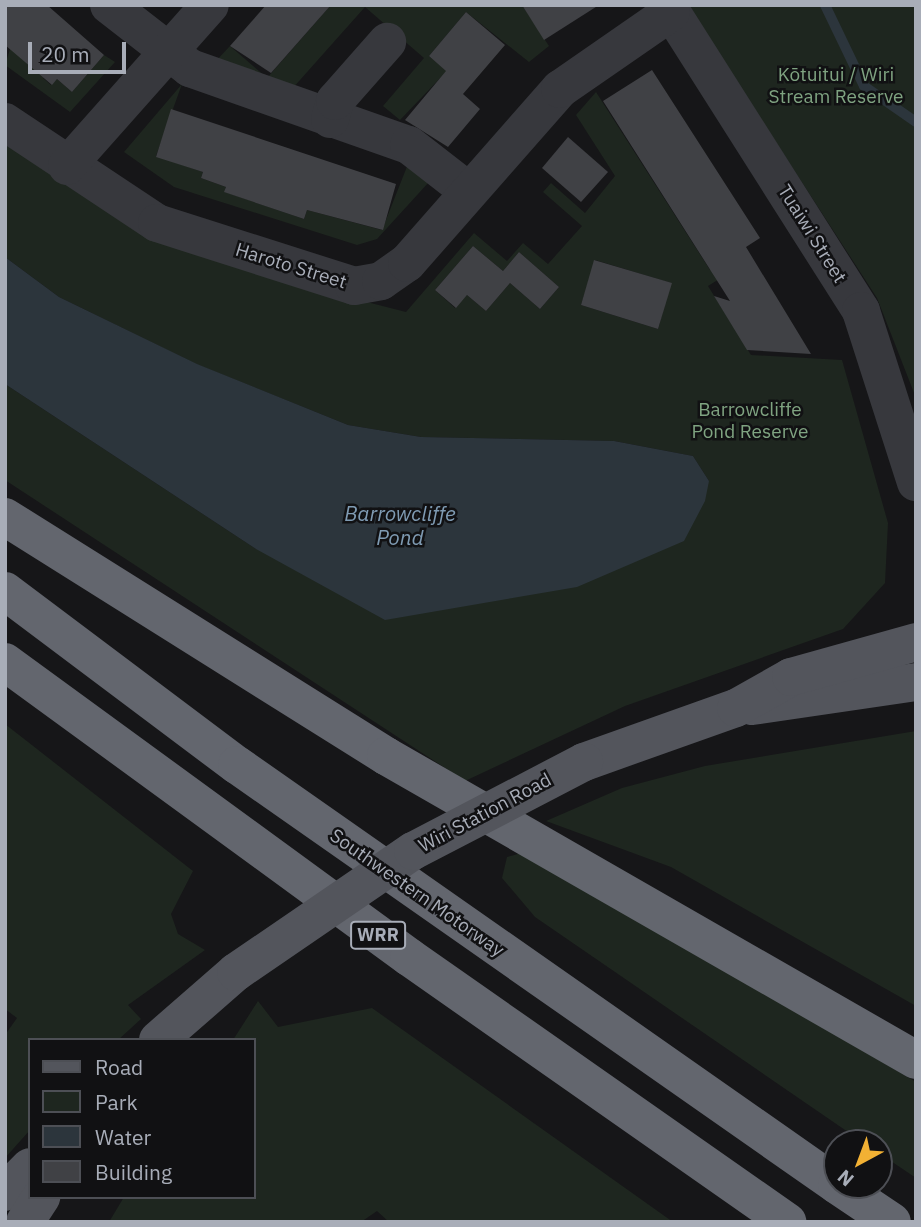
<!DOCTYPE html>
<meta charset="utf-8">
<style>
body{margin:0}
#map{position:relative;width:921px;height:1227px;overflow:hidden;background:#161618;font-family:"IBM Plex Sans",sans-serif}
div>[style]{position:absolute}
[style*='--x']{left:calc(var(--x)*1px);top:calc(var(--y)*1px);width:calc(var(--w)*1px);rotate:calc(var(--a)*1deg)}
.green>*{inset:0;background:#1e261f}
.water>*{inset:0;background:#2c353c}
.stream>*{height:10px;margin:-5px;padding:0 5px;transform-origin:5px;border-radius:5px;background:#2c353c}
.building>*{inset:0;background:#404145}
.minor>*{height:38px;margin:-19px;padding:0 19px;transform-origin:19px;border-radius:19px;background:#37383d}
.major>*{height:38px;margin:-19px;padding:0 19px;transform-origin:19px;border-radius:19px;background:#53555c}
.highway>*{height:38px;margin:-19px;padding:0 19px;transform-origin:19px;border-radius:19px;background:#63666e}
.major-bridge>*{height:38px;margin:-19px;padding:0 19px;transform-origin:19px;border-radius:19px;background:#53555c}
span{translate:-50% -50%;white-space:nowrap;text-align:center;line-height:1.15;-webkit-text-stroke:5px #111113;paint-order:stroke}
.shield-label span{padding:2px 5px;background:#111113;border:2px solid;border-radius:5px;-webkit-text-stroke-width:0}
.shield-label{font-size:18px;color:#a8adb8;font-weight:700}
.park-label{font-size:19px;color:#7fa381}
.street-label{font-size:19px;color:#a8adb8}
.water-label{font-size:21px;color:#7f9bb3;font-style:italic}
.frame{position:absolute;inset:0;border:7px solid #a8adb8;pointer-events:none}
.legend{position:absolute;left:28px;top:1038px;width:228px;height:161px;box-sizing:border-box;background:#111113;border:2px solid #4d4f55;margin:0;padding:9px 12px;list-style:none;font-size:21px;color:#a8adb8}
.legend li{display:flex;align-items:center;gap:14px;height:35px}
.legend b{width:35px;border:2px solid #4d4f55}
.north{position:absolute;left:823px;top:1129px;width:70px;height:70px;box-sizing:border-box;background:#111113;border:2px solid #4d4f55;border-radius:50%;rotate:221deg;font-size:19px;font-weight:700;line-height:28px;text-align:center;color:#a8adb8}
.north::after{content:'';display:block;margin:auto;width:24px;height:32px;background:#f2b134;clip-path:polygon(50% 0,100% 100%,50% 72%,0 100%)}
.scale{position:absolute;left:28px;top:42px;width:98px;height:32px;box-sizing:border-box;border:4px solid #a8adb8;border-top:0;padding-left:9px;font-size:21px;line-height:24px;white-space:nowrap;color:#a8adb8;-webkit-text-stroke:5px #111113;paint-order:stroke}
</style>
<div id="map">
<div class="green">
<i style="clip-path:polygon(331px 5px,522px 5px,549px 46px,529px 62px,466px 12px,429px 56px,447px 71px,400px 120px,383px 106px,424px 58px,365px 7px,292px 89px,214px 63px,230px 46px,267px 78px)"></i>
<i style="clip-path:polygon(687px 5px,916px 5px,916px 398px,877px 298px)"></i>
<i style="clip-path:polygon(11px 46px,49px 72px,43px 78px,51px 85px,57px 79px,72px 92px,104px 55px,115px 62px,70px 112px,5px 65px)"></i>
<i style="clip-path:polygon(182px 84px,156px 156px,203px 172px,201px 178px,226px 187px,225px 192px,304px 219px,307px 210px,382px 230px,408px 164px,429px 182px,377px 239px,357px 245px,174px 187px,124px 152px)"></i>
<i style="clip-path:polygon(evenodd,596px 92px,710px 270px,753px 258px,708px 286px,751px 355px,842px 360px,888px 523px,885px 583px,843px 629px,625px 706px,465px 781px,5px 480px,5px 384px,256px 549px,709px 481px,693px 456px,614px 441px,421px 437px,348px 425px,196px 364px,59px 297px,5px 257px,5px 136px,355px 299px,406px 312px,474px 233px,507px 261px,523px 243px,548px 264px,582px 226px,543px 192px,551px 183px,585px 213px,615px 176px,576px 115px,596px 92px,473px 246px,503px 271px,519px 252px,559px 287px,540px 309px,510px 283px,486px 311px,467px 295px,455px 308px,435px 290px,473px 246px,596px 92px,595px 260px,671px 283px,658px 329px,581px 305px,595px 260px)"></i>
<i style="clip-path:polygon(5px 724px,193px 871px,171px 914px,178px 934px,205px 950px,128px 1005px,141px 1019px,118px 1040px,30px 1040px,30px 1130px,5px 1158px,5px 1035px,17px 1018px,5px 1009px)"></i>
<i style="clip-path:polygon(916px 731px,916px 1006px,671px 867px,546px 821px,622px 788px,705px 766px)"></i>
<i style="clip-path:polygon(525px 852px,916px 1082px,916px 1178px,879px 1153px,879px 1143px,864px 1143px,535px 917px,502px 878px,507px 857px)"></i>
<i style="clip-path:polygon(258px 1001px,278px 1027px,372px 1008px,673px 1222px,389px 1222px,377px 1211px,361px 1222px,109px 1222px,124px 1197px,254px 1197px,254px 1040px,233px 1040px)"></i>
</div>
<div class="water">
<i style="clip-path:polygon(5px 257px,59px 297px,197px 364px,348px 425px,421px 437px,614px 441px,693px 456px,709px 481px,705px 501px,684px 541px,577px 587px,385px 620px,256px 549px,5px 384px)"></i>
</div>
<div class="stream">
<i style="--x:825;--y:5;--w:90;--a:64.3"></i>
<i style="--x:864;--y:86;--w:63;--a:34.7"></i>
</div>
<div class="building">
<i style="clip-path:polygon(5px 5px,47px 5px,104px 55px,72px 92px,57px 79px,52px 85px,5px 45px)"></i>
<i style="clip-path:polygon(266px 5px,331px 5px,271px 73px,230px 46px)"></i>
<i style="clip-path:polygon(522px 5px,599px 5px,544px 40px)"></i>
<i style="clip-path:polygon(466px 12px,505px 45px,463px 94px,480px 109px,448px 147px,405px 120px,446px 71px,429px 56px)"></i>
<i style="clip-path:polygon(652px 70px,760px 238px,746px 247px,811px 354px,747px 350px,714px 296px,730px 301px,603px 101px)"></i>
<i style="clip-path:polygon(171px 109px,396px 184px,383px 230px,307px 210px,304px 219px,224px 192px,226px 187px,201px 178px,203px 172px,156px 157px)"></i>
<i style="clip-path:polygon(568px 137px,608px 172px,581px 202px,542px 168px)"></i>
<i style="clip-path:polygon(473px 246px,503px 271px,519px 252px,559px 287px,540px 309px,510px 283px,486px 311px,467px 295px,456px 308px,435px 290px)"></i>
<i style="clip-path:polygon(594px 260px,672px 283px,658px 329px,581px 305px)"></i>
</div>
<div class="minor">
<i style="--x:109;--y:5;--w:103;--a:37.9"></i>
<i style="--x:190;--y:68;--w:232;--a:19.4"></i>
<i style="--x:409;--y:145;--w:75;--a:37.9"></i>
<i style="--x:667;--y:5;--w:362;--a:57.6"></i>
<i style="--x:861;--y:311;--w:180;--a:72.2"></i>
<i style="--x:330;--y:119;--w:19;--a:-74"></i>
<i style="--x:335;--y:101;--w:79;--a:-48.6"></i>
<i style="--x:5;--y:122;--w:182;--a:33.6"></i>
<i style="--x:157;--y:223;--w:207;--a:17.7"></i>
<i style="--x:354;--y:286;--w:27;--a:-10"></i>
<i style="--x:381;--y:281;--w:32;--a:-35"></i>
<i style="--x:407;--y:263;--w:232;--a:-48.7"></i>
<i style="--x:560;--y:89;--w:135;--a:-34.7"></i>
<i style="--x:67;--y:166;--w:215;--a:-48.4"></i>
</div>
<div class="major">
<i style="--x:752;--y:706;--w:166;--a:-8.3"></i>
<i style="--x:584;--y:762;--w:161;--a:-19.6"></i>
<i style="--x:736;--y:708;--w:63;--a:-29.4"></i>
<i style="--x:791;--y:677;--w:130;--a:-15.6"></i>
<i style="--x:158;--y:1040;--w:103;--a:-41.1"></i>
<i style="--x:5;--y:1192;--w:35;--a:-45"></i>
<i style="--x:25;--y:1222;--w:30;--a:-57"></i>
</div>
<div class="highway">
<i style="--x:5;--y:517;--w:450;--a:32.1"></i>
<i style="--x:386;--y:756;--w:611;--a:29.84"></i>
<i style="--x:5;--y:591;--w:290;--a:36.9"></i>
<i style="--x:237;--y:765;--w:732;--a:34.99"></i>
<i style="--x:5;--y:662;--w:500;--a:36.14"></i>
<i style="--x:409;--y:957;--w:462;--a:35"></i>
<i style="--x:837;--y:1185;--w:66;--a:33.9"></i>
</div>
<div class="major-bridge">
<i style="--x:236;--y:972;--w:214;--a:-34.4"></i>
<i style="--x:413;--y:851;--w:193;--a:-27.5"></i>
</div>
<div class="shield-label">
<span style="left:378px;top:935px">WRR</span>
</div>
<div class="park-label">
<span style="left:836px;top:86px">Kōtuitui / Wiri<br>Stream Reserve</span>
<span style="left:750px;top:421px">Barrowcliffe<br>Pond Reserve</span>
</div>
<div class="street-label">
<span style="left:812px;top:234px;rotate:58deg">Tuaiwi Street</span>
<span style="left:291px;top:266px;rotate:17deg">Haroto Street</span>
<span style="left:485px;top:813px;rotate:-28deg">Wiri Station Road</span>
<span style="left:417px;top:893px;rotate:35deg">Southwestern Motorway</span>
</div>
<div class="water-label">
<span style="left:400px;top:525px">Barrowcliffe<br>Pond</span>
</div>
<div class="frame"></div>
<ul class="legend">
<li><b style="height:9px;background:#53555c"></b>Road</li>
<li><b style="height:19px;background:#1e261f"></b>Park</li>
<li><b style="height:19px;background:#2c353c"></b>Water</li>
<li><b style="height:19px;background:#404145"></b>Building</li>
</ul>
<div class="north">N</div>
<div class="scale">20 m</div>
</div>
